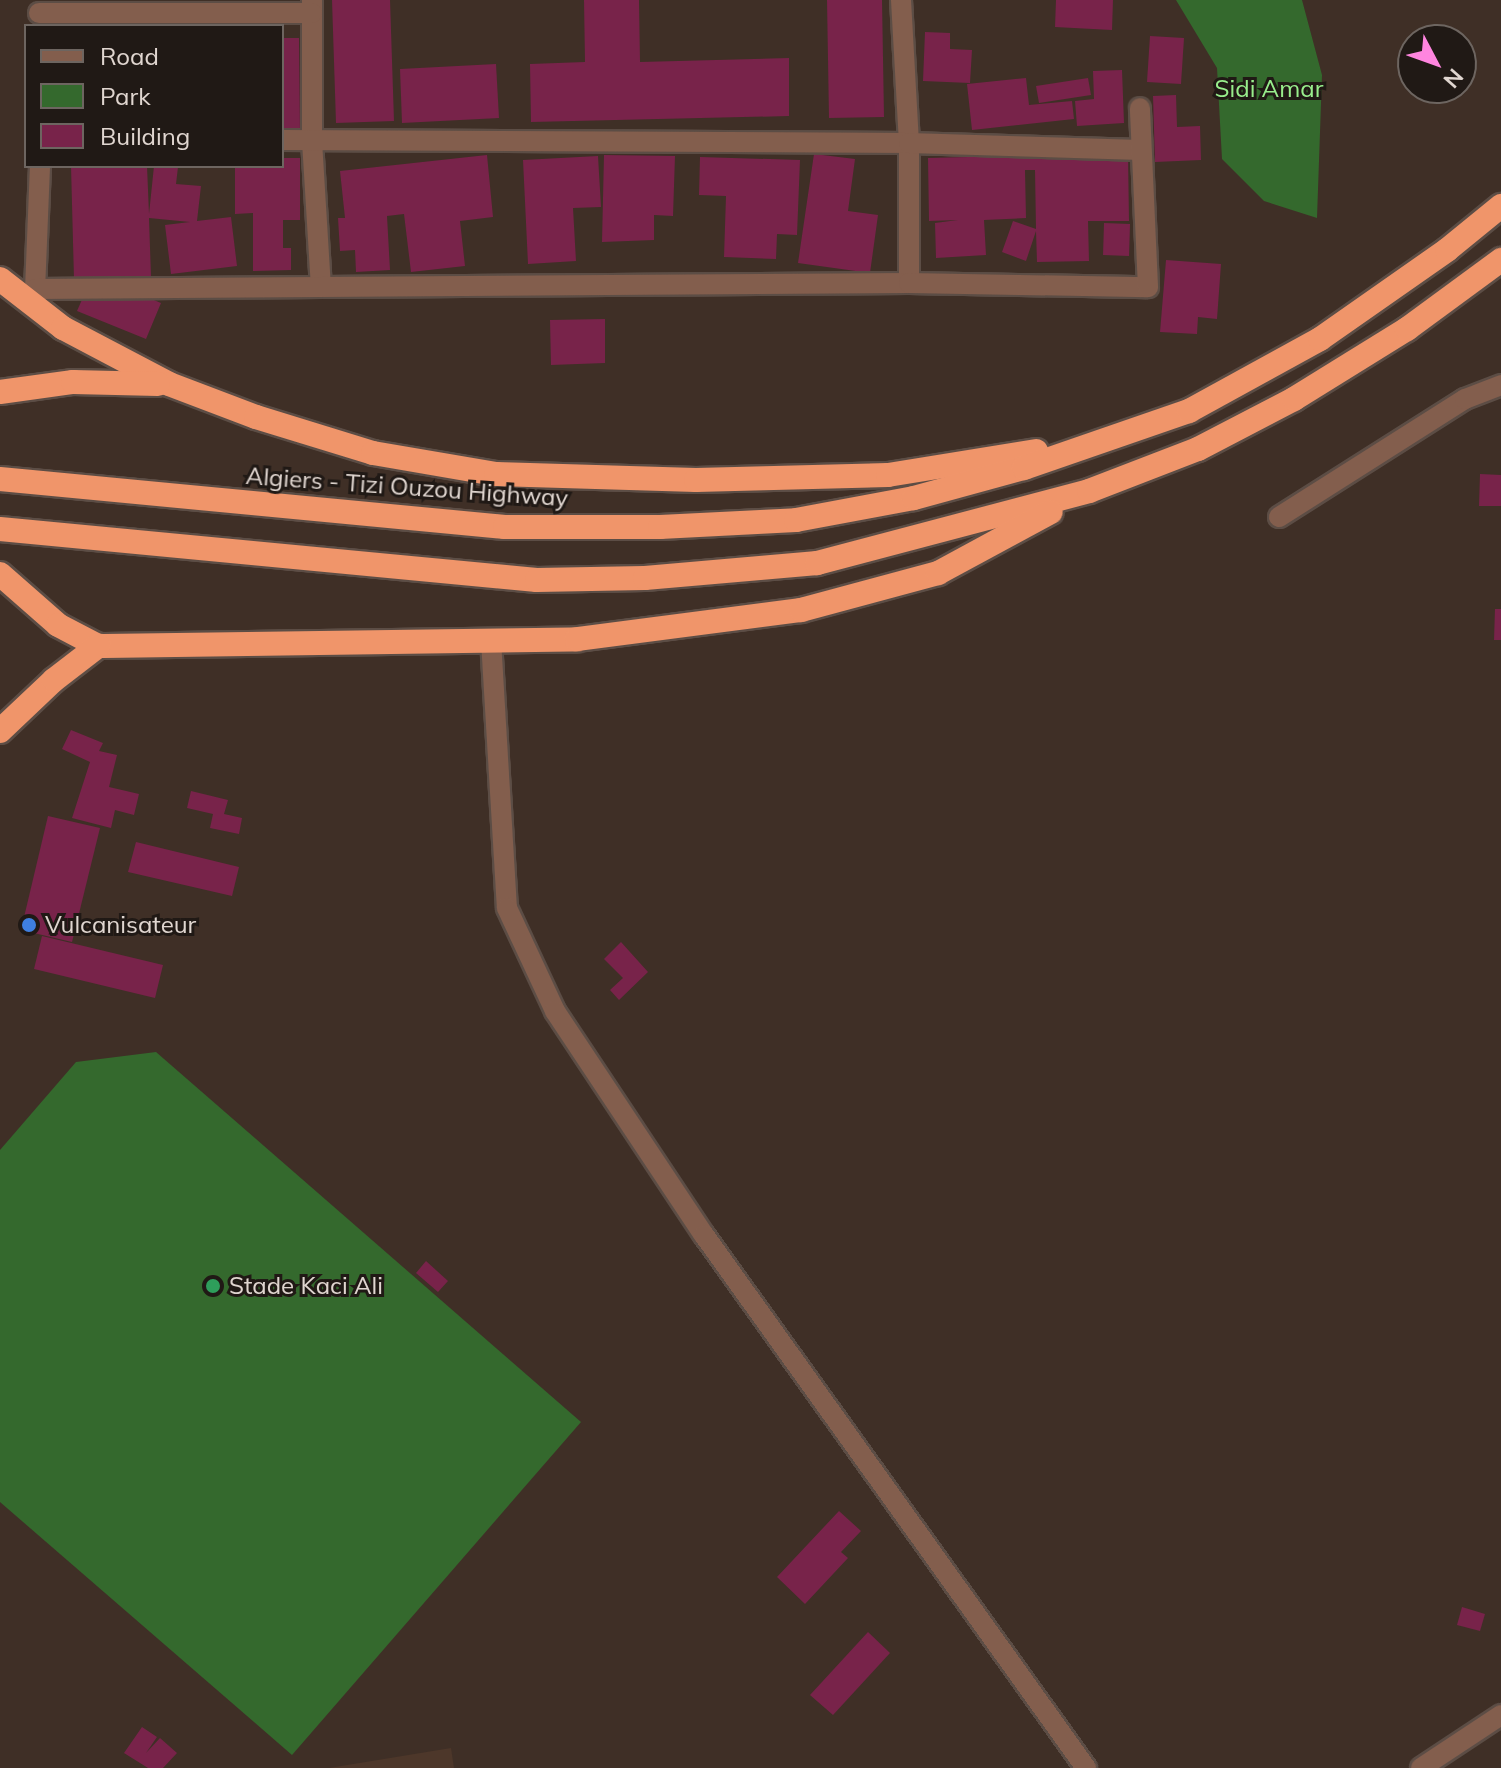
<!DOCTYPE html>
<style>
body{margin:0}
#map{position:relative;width:1501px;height:1768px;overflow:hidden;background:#3f2f26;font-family:Mulish,sans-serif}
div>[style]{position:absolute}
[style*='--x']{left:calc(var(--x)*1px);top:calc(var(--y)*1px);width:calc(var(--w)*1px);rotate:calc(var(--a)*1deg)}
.built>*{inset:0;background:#4d372a}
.green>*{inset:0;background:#34692d}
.building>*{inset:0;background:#78234a}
.roads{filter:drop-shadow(2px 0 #5c4d45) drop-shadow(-2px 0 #5c4d45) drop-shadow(0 2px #5c4d45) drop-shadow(0 -2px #5c4d45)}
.street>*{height:20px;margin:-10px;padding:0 10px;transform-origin:10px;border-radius:10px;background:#835e4d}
.highway>*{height:24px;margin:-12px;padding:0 12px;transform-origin:12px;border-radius:12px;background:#f0956a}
.dots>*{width:22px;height:22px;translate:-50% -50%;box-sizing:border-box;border:4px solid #201915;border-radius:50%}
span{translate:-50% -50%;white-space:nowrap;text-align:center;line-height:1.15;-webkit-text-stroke:6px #201915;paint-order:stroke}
.park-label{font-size:24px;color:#98ee8c}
.street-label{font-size:24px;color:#e0d6d0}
.poi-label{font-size:24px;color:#e0d6d0}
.left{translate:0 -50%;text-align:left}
.legend{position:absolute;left:24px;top:24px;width:260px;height:144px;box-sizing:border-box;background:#201915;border:2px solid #6d6560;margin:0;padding:10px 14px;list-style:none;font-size:24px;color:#e0d6d0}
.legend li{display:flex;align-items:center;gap:16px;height:40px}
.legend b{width:40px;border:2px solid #6d6560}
.north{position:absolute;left:1397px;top:24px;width:80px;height:80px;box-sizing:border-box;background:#201915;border:2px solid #6d6560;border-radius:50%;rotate:131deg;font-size:22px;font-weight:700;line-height:32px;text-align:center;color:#e0d6d0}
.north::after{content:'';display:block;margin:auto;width:28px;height:36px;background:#ff85df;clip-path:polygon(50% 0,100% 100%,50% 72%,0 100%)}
</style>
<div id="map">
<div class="built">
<i style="clip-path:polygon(451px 1748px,454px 1768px,329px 1768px)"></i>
</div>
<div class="green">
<i style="clip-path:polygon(1176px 0,1302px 0,1322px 75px,1317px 218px,1264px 201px,1222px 159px,1217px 68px)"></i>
<i style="clip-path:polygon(156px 1052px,581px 1422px,292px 1755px,0 1502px,0 1150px,76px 1062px)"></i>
</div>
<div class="building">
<i style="clip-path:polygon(332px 0,390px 0,394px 121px,336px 123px)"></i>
<i style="clip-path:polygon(584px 0,639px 0,640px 62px,789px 58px,789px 116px,531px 122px,530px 64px,585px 62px)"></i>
<i style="clip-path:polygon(827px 0,882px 0,884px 117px,829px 118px)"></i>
<i style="clip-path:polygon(1056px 0,1113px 0,1112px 30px,1055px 27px)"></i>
<i style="clip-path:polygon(196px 20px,197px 26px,160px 26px,160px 24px)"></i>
<i style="clip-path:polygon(925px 32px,950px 33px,950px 49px,972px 50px,970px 83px,923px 81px)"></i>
<i style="clip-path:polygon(1150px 36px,1184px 38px,1181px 84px,1147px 82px)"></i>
<i style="clip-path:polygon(282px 38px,299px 38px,300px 134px,282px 134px)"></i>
<i style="clip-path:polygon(496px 64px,499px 118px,402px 123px,400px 69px)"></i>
<i style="clip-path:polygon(1122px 70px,1124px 123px,1077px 126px,1075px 101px,1094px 99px,1093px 71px)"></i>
<i style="clip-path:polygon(1026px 78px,1029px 105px,1072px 101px,1074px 119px,972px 130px,967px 84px)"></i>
<i style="clip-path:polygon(1088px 78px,1091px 95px,1039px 103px,1036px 86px)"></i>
<i style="clip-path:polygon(1176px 95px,1177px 127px,1200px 126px,1201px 160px,1155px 162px,1153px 96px)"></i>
<i style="clip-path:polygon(1128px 153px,1129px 221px,1088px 221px,1089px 261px,1037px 262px,1036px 231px,1026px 261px,1002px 252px,1013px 221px,1036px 229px,1035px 170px,1025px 170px,1026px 218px,984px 220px,986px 255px,936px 258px,935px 223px,958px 220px,929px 221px,928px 158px)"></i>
<i style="clip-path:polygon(814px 154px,855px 159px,848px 211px,878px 215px,870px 273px,798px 263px)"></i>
<i style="clip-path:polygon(487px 155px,493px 217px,460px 221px,465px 266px,411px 272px,404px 214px,387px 216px,390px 270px,356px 272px,355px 250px,340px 251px,338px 218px,345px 218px,340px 171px)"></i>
<i style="clip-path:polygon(604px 155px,675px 156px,673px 216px,654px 215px,654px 240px,602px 242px)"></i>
<i style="clip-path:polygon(598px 156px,601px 207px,573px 208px,576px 261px,528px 264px,523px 160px)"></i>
<i style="clip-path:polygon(700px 157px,800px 160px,797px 235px,777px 234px,776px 259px,724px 257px,726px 196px,699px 195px)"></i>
<i style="clip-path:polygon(282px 158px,300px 158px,300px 220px,283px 220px,283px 248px,291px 248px,291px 270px,253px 271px,253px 213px,235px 214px,235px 166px,282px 166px)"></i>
<i style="clip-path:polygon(71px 166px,147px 166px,149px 214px,154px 166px,178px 167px,176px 184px,201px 186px,197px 221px,231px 217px,237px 266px,171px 274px,165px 225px,190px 222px,149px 218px,151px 277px,101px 278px,161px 303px,146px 339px,77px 311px,91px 279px,74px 279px)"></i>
<i style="clip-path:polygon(1104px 223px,1130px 224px,1129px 256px,1103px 255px)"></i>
<i style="clip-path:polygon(1166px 260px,1221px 264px,1217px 319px,1198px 317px,1197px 334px,1160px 332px)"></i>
<i style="clip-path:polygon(605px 319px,605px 363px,551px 365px,550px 320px)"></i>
<i style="clip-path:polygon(1480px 474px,1501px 475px,1501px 506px,1479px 506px)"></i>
<i style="clip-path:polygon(1495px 609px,1501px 609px,1501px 640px,1494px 640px)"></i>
<i style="clip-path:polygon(71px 730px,103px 743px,99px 751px,117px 755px,109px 787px,139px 794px,134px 815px,115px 810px,111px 828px,72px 818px,90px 762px,62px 749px)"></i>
<i style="clip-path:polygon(191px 791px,228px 800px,224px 814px,242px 818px,239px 834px,210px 828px,213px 814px,187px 808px)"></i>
<i style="clip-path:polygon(48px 816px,100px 828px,72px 942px,21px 930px)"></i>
<i style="clip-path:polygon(136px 842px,239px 867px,232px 896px,128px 872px)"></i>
<i style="clip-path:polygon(42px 936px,163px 965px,155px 998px,34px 969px)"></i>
<i style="clip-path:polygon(621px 942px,648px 972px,619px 1000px,610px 990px,623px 978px,604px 959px)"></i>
<i style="clip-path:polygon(426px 1261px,448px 1281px,438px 1292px,416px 1273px)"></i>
<i style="clip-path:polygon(839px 1511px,861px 1531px,841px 1552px,848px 1558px,805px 1604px,777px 1577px)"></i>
<i style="clip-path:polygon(1462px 1607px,1485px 1614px,1480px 1631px,1457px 1625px)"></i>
<i style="clip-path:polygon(868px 1632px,890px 1653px,833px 1715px,810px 1695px)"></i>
<i style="clip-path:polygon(142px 1727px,157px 1737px,146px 1753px,160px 1738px,177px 1753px,163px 1768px,148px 1768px,124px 1753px)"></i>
</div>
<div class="roads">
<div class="street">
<i style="--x:312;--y:0;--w:141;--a:90"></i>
<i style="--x:312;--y:141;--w:146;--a:86.5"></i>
<i style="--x:901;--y:0;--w:143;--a:86.8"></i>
<i style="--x:909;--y:143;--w:140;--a:90"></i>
<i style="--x:39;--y:13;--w:273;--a:0"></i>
<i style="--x:282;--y:140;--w:627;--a:0.27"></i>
<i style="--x:909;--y:143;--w:232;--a:1.7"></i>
<i style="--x:40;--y:166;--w:123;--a:92.3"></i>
<i style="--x:35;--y:289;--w:874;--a:-0.39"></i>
<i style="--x:909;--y:283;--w:239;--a:1"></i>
<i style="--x:1148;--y:287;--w:179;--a:-92.6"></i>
<i style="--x:1279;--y:517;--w:220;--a:-32.4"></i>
<i style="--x:1465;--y:399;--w:39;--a:-21"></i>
<i style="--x:491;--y:640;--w:268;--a:86.6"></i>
<i style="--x:507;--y:908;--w:114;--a:65"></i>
<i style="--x:555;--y:1011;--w:269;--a:56.4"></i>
<i style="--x:704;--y:1235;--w:656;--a:54.37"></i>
<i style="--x:1421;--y:1768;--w:96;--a:-33.5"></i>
</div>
<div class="highway">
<i style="--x:0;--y:279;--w:80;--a:37.9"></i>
<i style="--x:63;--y:328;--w:120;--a:27.8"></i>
<i style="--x:169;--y:384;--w:93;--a:20.8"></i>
<i style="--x:256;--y:417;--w:122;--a:17.1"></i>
<i style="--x:373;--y:453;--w:125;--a:9.7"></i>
<i style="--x:496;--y:474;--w:200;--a:1.7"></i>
<i style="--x:696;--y:480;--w:192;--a:-1.5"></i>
<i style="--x:888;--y:475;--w:150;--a:-9.2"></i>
<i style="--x:0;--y:392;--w:74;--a:-7.8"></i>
<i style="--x:73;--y:382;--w:85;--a:1.3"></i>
<i style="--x:0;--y:479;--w:507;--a:5.43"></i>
<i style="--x:505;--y:527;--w:155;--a:0"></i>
<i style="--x:660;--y:527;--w:136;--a:-2.9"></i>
<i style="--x:796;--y:520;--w:120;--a:-10.6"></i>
<i style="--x:914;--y:498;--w:114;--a:-15.3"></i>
<i style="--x:1024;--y:468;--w:175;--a:-19.1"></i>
<i style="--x:1189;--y:411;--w:149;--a:-28.8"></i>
<i style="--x:1320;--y:339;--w:155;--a:-35"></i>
<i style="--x:1447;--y:250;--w:70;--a:-39.2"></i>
<i style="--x:0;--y:529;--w:539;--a:5.43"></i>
<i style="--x:537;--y:580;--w:108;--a:-1.1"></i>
<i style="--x:645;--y:578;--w:173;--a:-5"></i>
<i style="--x:817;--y:563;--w:281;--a:-14.8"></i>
<i style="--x:1089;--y:491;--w:117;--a:-21.1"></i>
<i style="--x:1198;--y:449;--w:108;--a:-27.5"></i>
<i style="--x:1294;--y:399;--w:133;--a:-31.8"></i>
<i style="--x:1407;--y:329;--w:117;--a:-36.3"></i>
<i style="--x:0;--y:574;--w:77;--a:41.3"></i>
<i style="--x:58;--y:625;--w:45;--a:27.7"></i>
<i style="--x:98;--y:646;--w:479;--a:-0.8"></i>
<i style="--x:577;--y:639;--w:226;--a:-7.4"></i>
<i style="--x:801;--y:610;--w:142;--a:-15.1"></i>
<i style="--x:938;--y:573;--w:128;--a:-28.4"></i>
<i style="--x:0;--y:731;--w:74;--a:-43.4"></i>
<i style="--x:54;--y:680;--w:56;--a:-37.7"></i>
</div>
</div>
<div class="dots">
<i style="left:29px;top:925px;background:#3f7fe0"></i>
<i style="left:213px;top:1286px;background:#2e9e5b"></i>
</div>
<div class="park-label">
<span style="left:1269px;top:89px">Sidi Amar</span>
</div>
<div class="street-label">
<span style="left:407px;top:487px;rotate:4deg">Algiers - Tizi Ouzou Highway</span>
</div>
<div class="poi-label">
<span class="left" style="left:45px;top:925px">Vulcanisateur</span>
<span class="left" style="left:229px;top:1286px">Stade Kaci Ali</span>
</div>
<ul class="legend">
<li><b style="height:10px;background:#835e4d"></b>Road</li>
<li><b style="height:22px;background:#34692d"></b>Park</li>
<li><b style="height:22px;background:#78234a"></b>Building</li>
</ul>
<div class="north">N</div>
</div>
